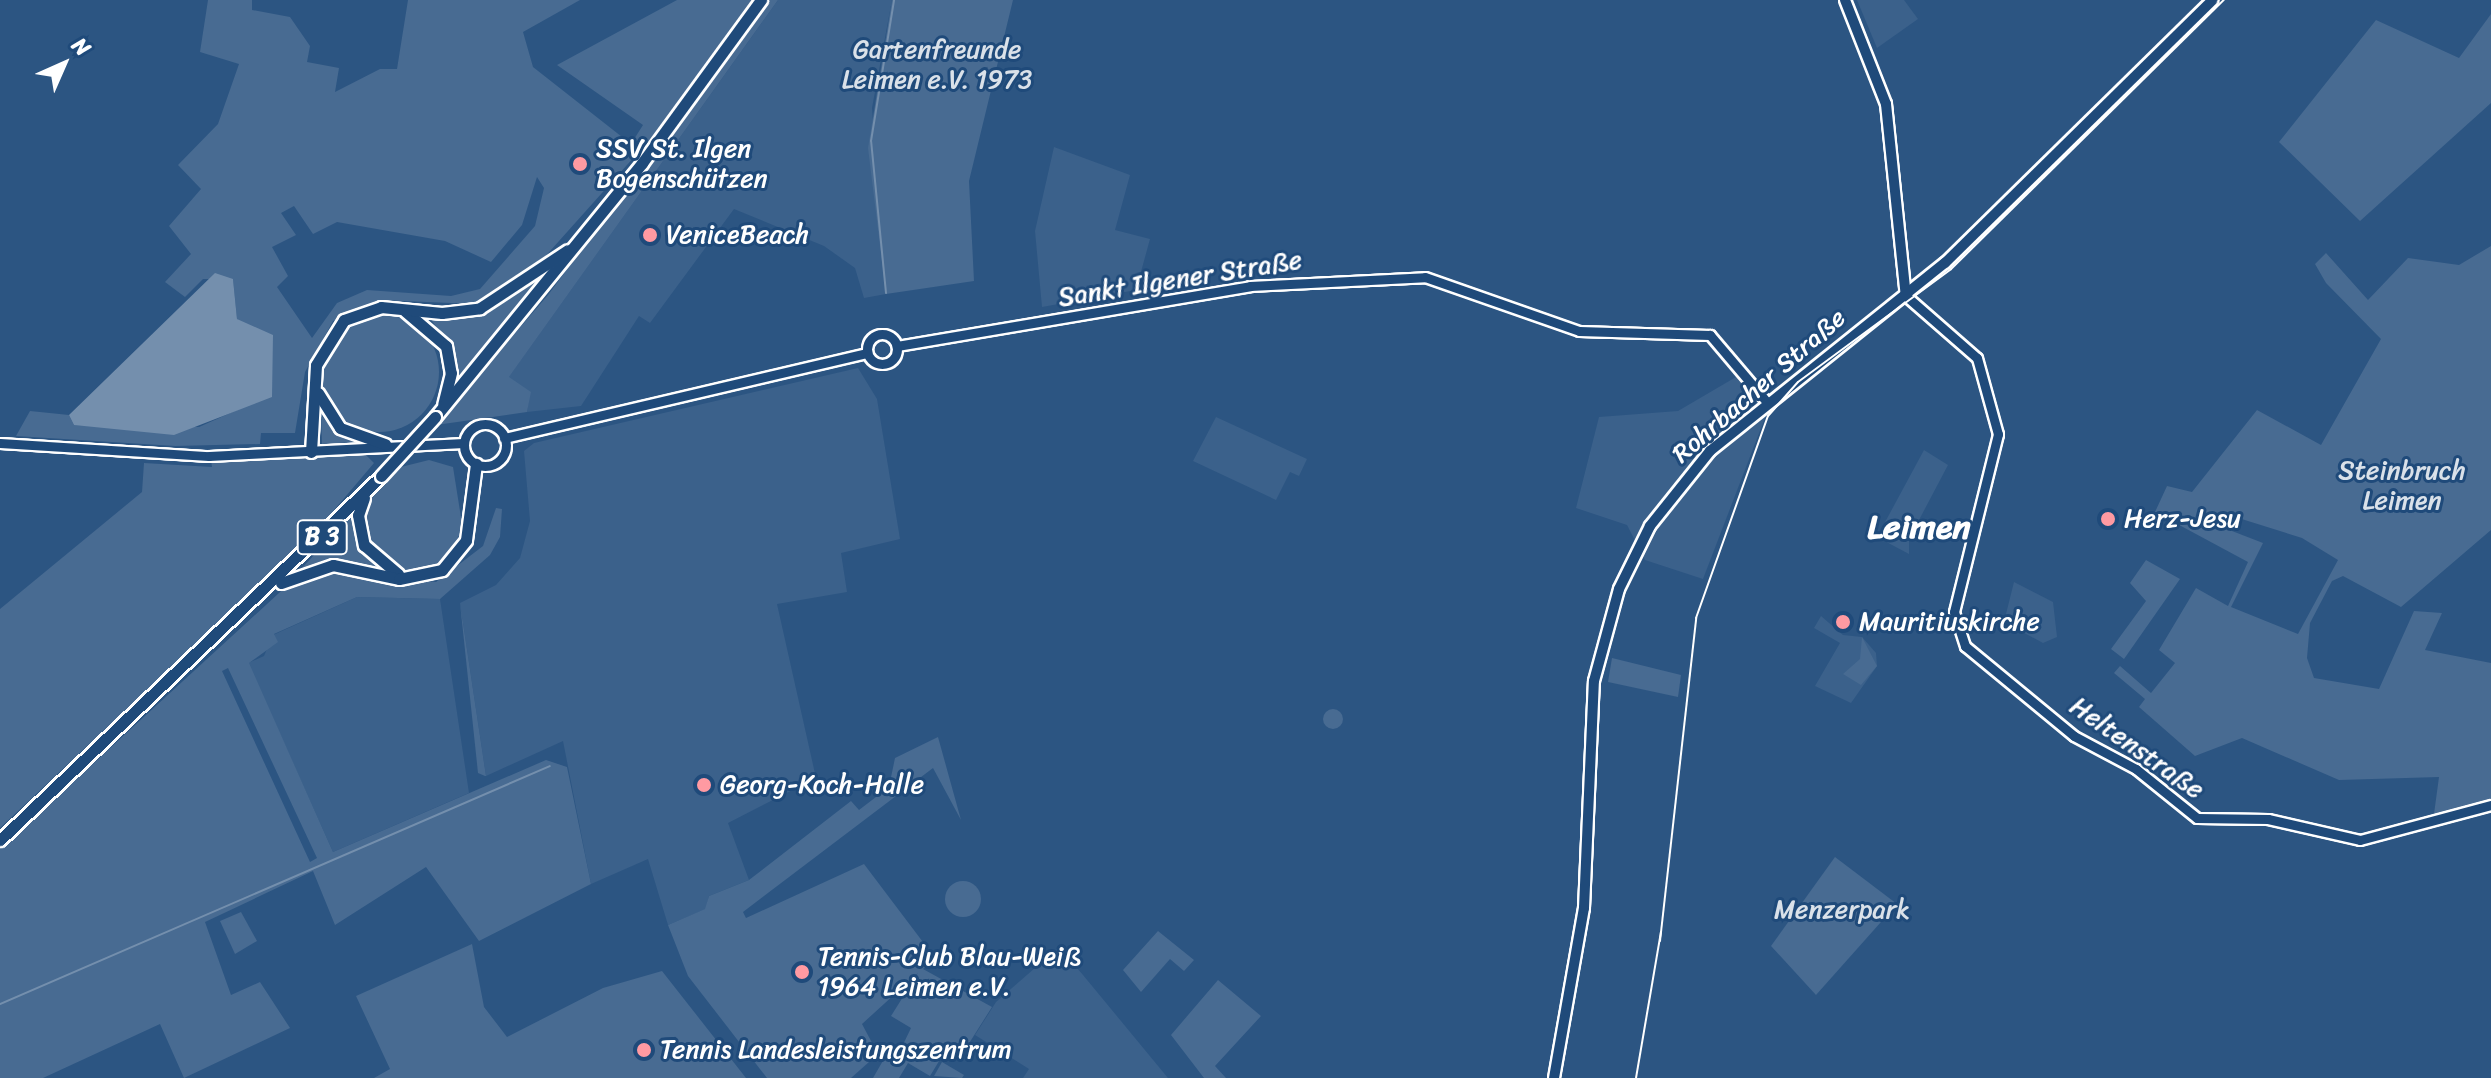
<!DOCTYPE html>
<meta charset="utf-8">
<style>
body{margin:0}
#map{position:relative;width:2491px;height:1078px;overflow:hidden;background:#2c5582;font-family:Sriracha,sans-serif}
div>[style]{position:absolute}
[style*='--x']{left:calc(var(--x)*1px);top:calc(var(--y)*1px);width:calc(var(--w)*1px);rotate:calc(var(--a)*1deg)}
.built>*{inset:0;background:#3b618b}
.green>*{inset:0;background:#486b92}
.round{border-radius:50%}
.water>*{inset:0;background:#748fad}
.stream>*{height:2px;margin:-1px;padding:0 1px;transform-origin:1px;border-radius:1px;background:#748fad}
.roads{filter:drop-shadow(2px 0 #fff) drop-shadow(-2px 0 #fff) drop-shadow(0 2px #fff) drop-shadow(0 -2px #fff)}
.tertiary>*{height:9px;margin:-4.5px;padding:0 4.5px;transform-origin:4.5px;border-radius:4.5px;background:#1f4a7a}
.tertiary>.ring{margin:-4.5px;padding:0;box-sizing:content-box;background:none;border:9px solid #1f4a7a;border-radius:50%}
.secondary>*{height:10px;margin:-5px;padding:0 5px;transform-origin:5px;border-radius:5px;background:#1f4a7a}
.primary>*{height:11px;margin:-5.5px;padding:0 5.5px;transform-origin:5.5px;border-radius:5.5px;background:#1f4a7a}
.tram>*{height:2px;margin:-1px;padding:0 1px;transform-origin:1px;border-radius:1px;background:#fff}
.bridges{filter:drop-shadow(2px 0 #fff) drop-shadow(-2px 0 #fff) drop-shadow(0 2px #fff) drop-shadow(0 -2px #fff)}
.primary-bridge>*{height:11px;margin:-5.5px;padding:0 5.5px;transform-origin:5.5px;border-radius:5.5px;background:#1f4a7a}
.dots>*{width:22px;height:22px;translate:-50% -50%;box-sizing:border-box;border:4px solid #1f4a7a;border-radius:50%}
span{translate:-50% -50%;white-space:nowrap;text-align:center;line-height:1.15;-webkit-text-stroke:6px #1f4a7a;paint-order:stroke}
.shield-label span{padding:2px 6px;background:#1f4a7a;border:2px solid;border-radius:6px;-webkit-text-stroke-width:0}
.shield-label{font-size:24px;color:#fff;font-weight:700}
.park-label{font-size:26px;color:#dae1e9}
.poi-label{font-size:26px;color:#fff}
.left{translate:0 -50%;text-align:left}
.street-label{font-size:26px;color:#fff}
.district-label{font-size:34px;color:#fff;font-weight:700}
.north{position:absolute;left:24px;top:24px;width:80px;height:80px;-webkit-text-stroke:6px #1f4a7a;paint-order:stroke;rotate:45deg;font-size:22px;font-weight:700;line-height:32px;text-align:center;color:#fff}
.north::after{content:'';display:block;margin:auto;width:28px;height:36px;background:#fff;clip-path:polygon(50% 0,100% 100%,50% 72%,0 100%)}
</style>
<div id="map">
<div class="built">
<i style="clip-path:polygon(778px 0,892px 0,872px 108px,886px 294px,864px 298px,855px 268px,824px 246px,734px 209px,650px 323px,639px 316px,581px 406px,527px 412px,530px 392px,508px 378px)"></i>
<i style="clip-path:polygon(1857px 0,1904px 0,1918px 19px,1877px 48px)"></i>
<i style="clip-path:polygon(1054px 147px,1130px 175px,1115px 230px,1150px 239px,1136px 290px,1042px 307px,1035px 231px)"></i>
<i style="clip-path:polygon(858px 368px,877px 399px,900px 539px,841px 553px,847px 592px,777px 604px,816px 778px,728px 823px,749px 880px,709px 896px,706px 909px,668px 925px,648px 859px,591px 884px,563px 741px,486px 776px,460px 603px,496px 585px,520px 558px,530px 521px,524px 451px,534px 443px)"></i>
<i style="clip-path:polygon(1736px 377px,1766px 415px,1703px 579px,1645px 560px,1627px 525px,1576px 508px,1599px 417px,1678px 411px)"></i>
<i style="clip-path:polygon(1216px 417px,1307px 459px,1299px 476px,1290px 472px,1276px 500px,1193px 461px)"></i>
<i style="clip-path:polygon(1924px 450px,1948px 465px,1909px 539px,1909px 554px,1877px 537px)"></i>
<i style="clip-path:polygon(2014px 582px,2053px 602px,2057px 637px,2043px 643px,2004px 622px)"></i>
<i style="clip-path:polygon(357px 597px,440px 599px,469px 793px,333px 852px,248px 663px,264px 656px,273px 635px)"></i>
<i style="clip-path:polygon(1821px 616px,1843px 635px,1862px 637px,1876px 653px,1877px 666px,1851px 703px,1815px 686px,1840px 643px,1814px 628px)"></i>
<i style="clip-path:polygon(1059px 947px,1083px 975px,1168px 1078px,1023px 1078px,1029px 1069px,975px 1035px,996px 1002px)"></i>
</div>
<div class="green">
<i style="clip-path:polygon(evenodd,208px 0,252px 0,252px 10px,290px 17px,310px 46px,307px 62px,339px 68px,335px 92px,380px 69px,397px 69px,408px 0,580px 0,523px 32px,533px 67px,631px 144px,643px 125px,557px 65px,677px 0,753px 0,669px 118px,534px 269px,476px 304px,378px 300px,333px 321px,305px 372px,295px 433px,261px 433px,260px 444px,175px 446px,16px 436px,30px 411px,69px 415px,74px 425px,199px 427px,264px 398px,250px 331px,237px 319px,233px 279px,203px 279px,185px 297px,165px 282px,191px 254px,169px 226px,201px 189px,178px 165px,218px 124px,239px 64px,200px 52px,208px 0,537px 177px,544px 188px,535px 226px,480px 289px,451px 296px,367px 290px,337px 303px,312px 338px,277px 287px,288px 276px,272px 247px,296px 235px,281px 213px,294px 206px,313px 234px,337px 222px,445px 241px,491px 262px,522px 225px,537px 177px)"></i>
<i style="clip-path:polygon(768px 0,778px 0,509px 377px,531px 392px,527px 412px,436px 425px,548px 295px)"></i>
<i style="clip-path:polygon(892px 0,1013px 0,969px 181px,974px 281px,886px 294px,868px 148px)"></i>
<i style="clip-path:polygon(2491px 14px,2491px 103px,2360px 221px,2279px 142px,2376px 20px,2459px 58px)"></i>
<i style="clip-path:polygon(evenodd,2491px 246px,2491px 530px,2401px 607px,2343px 576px,2332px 581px,2310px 623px,2307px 658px,2314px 678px,2379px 689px,2414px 611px,2442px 613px,2425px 650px,2491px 663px,2491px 799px,2434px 814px,2439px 777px,2339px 780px,2242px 738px,2195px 756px,2139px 707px,2145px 699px,2114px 673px,2120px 666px,2151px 693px,2175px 663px,2159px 650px,2196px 588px,2228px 606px,2248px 562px,2155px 512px,2167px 486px,2192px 492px,2257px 410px,2321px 445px,2381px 339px,2326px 283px,2315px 264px,2326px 253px,2368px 300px,2408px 258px,2459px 265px,2491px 246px,2232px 516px,2302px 538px,2338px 560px,2298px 634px,2231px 607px,2263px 543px,2232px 531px,2232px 516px)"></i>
<i style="clip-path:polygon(549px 270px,463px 373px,453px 381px,450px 346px,427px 314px,476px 315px)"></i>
<i class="round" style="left:319px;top:312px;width:120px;height:120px"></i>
<i style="clip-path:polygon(321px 415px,332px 428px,356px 442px,322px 444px)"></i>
<i style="clip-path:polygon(363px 452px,374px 463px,318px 529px,0 828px,0 609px,142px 492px,144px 463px,212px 467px,211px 460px)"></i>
<i style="clip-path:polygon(429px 460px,453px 467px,463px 530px,438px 567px,407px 572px,366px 539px,365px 503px,397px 468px)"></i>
<i style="clip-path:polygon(evenodd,496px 508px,502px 509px,500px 537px,490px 555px,440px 599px,357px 597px,274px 634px,278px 642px,249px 663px,333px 852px,546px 760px,567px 767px,591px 884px,479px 941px,426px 867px,335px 925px,313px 871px,205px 922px,231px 995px,260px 982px,290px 1028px,184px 1078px,160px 1024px,43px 1078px,0 1078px,0 849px,292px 581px,335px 569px,436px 582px,483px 546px,496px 508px,228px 668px,317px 858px,310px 862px,222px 671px,228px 668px)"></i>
<i style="clip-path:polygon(353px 513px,355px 542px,379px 571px,334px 562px,302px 568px)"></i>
<i style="clip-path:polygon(2146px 560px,2180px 579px,2124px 659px,2111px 649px,2146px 601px,2130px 583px)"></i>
<i style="clip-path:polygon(460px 603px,486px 776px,485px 776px,478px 773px)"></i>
<i style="clip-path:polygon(1862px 637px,1877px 666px,1861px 685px,1843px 674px,1860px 659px)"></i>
<i style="clip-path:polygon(1612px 658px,1681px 675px,1678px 697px,1608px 682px)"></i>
<i class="round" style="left:1323px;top:709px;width:20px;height:20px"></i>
<i style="clip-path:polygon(938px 737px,961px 820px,933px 768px,743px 912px,746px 918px,864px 864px,935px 958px,923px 969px,992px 1007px,961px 1056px,947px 1048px,930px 1076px,908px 1063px,899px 1078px,873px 1078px,888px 1052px,897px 1057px,911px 1028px,891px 1016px,918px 973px,862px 1024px,878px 1054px,851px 1078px,767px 1078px,688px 976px,668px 925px,705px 909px,709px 896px,749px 880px,851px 801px,859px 810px,889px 787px,895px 758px)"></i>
<i style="clip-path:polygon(1835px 857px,1897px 904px,1816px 995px,1771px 946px)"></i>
<i class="round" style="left:945px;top:881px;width:36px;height:36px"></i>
<i style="clip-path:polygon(241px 912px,257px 941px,235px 954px,220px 921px)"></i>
<i style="clip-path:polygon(1158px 931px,1194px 960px,1184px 971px,1170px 959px,1141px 992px,1123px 970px)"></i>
<i style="clip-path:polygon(472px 944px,484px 1007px,507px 1037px,603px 988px,662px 971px,746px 1078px,374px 1078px,390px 1069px,356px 996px)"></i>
<i style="clip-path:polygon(1218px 980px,1261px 1016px,1215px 1066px,1226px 1078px,1204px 1078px,1171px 1035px)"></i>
<i style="clip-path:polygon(942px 1062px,964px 1075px,962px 1078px,934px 1076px)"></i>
</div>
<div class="water">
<i style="clip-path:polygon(215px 273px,233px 279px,237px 319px,273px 335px,272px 397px,174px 435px,74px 425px,69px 415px)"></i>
</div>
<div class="stream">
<i style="--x:886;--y:293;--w:153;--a:-95.6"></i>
<i style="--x:871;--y:141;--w:143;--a:-80.7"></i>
<i style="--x:0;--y:1004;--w:599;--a:-23.4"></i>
</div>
<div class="roads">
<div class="tertiary">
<i style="--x:1906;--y:296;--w:94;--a:41.1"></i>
<i style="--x:1977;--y:358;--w:79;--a:74.6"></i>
<i style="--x:1998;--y:434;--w:183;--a:103.9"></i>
<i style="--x:1954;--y:612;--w:36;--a:72"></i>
<i style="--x:1965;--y:646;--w:141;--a:39.5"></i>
<i style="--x:2074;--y:736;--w:70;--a:28"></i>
<i style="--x:2136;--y:769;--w:78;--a:38.8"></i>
<i style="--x:2197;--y:818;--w:71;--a:0.8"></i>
<i style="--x:2268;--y:819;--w:94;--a:12.9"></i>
<i style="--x:2360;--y:840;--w:136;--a:-15"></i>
<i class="ring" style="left:867px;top:334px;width:21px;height:21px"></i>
<i style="--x:897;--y:346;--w:358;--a:-9.6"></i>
<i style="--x:1250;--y:286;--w:175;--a:-2.9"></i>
<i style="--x:1425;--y:277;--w:163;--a:19.3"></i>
<i style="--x:1579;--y:331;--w:131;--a:1.7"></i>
<i style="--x:1710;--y:335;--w:87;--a:49.7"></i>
<i class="ring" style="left:464px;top:424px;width:33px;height:33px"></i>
<i style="--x:504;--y:438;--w:373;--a:-13.2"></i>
<i style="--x:0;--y:443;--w:209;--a:3.6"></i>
<i style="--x:209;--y:456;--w:255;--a:-2.9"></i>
</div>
<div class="secondary">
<i style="--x:1845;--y:0;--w:112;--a:68.5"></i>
<i style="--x:1886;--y:104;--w:193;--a:84.1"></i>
<i style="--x:1554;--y:1078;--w:173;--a:-80"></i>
<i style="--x:1584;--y:908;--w:227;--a:-87.5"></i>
<i style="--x:1594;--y:681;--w:95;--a:-74.8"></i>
<i style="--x:1619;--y:589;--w:70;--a:-63.8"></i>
<i style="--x:1650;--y:526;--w:96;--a:-51.3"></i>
<i style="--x:1710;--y:451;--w:301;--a:-38.7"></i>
<i style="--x:1945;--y:263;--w:375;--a:-44.5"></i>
</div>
<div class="primary">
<i style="--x:405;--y:311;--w:54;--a:40.5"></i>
<i style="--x:446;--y:346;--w:27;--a:80"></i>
<i style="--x:451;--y:373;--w:32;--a:104"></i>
<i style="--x:318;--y:393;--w:41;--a:57.8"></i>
<i style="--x:340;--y:428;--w:48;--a:19.6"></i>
<i style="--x:435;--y:417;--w:328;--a:-50.8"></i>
<i style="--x:642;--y:163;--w:202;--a:-53.9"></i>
<i style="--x:311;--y:452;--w:87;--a:-86.7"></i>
<i style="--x:316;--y:365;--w:53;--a:-58.1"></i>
<i style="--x:344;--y:320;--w:39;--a:-19"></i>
<i style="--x:381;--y:307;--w:61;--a:5.6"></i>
<i style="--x:442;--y:313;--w:38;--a:-7"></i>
<i style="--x:480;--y:308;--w:105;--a:-33.4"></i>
<i style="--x:364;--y:498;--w:18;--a:109"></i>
<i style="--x:358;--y:515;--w:31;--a:79"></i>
<i style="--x:364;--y:545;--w:45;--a:40.5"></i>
<i style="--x:281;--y:583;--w:55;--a:-19.1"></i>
<i style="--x:333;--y:565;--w:67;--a:12"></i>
<i style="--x:399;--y:579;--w:44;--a:-11.8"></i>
<i style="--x:442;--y:570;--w:38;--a:-51"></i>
<i style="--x:466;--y:540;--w:77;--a:-82.5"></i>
<i style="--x:0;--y:840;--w:527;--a:-43.69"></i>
</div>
</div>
<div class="tram">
<i style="--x:1660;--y:941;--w:325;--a:-83.6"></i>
<i style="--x:1696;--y:618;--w:214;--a:-70.4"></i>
<i style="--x:1768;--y:416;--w:45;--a:-48.6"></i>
<i style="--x:1798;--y:382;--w:190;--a:-36.4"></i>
<i style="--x:1951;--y:269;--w:383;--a:-44.6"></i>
<i style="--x:1636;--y:1078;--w:148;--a:-80.3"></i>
</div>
<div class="bridges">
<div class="primary-bridge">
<i style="--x:381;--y:476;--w:80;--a:-47.5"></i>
</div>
</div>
<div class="dots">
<i style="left:580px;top:164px;background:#ff9aa2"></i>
<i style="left:650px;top:235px;background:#ff9aa2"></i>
<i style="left:2108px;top:519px;background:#ff9aa2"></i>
<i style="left:1843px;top:622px;background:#ff9aa2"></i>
<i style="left:704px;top:785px;background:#ff9aa2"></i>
<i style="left:802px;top:972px;background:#ff9aa2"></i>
<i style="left:644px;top:1050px;background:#ff9aa2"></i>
</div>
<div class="shield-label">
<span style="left:322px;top:537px">B 3</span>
</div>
<div class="park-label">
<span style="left:937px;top:65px">Gartenfreunde<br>Leimen e.V. 1973</span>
<span style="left:2402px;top:486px">Steinbruch<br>Leimen</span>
<span style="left:1842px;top:910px">Menzerpark</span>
</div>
<div class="poi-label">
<span class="left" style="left:596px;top:164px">SSV St. Ilgen<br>Bogenschützen</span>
<span class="left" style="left:666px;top:235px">VeniceBeach</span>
<span class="left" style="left:2124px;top:519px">Herz-Jesu</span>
<span class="left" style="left:1859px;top:622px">Mauritiuskirche</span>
<span class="left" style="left:720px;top:785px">Georg-Koch-Halle</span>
<span class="left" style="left:818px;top:972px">Tennis-Club Blau-Weiß<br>1964 Leimen e.V.</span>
<span class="left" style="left:660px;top:1050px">Tennis Landesleistungszentrum</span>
</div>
<div class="street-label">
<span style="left:1180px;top:279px;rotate:-9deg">Sankt Ilgener Straße</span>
<span style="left:1759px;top:386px;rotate:-41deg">Rohrbacher Straße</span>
<span style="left:2137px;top:748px;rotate:35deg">Heltenstraße</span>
</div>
<div class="district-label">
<span style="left:1919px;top:528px">Leimen</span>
</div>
<div class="north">N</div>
</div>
